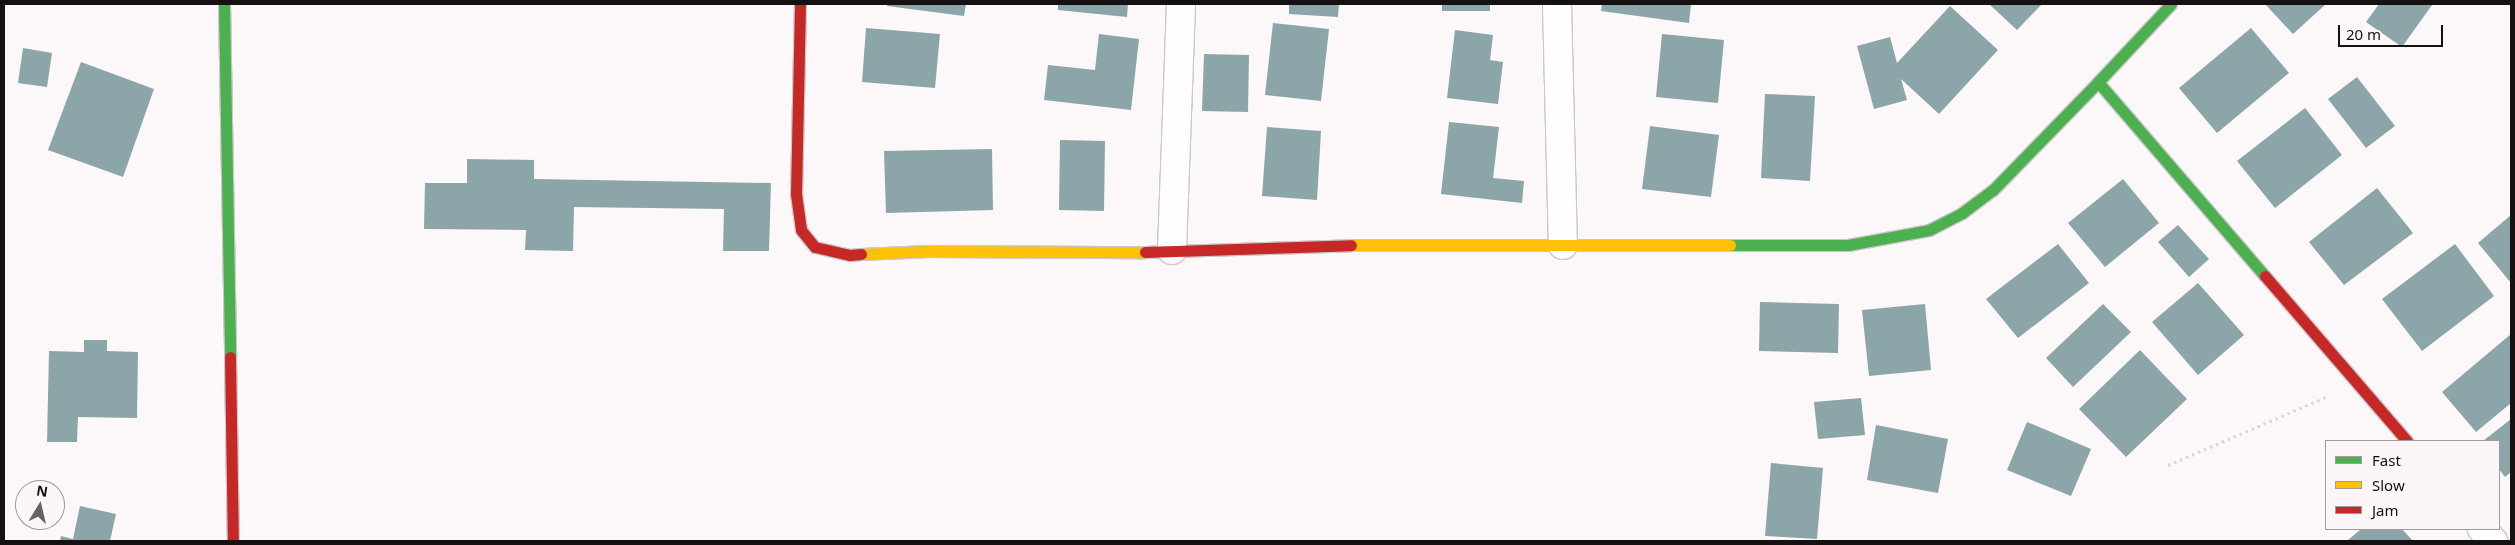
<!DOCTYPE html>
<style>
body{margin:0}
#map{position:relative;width:2515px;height:545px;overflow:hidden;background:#fcf7f9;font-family:"Noto Sans",sans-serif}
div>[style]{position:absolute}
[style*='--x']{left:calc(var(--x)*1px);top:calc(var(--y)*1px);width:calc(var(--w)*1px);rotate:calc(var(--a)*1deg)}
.building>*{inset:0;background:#8ca5a8}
.path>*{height:3px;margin-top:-1.5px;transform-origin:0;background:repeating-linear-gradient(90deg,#d8d8d8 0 2.5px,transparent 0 6.5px)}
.roads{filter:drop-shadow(1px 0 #ccc7c9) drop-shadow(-1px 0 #ccc7c9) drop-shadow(0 1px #ccc7c9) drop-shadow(0 -1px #ccc7c9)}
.street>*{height:28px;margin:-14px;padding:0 14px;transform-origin:14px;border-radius:14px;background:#fffefe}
.fast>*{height:11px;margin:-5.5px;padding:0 5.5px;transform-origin:5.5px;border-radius:5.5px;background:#4caf50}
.slow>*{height:11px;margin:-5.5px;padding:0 5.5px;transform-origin:5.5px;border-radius:5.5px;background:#ffc107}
.jam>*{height:11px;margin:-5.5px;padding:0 5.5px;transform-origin:5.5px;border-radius:5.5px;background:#c62828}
span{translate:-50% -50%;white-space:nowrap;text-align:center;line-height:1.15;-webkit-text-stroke:4.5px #fdf6f9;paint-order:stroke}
.frame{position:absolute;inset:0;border:5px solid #151012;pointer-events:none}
.legend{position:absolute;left:2325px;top:440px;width:175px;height:90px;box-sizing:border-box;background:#fdf6f9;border:1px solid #a09a9d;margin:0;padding:6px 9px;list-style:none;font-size:15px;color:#151012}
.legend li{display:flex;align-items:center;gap:10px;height:25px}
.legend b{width:25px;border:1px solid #a09a9d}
.north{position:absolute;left:15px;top:480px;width:50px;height:50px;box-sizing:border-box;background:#fdf6f9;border:1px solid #a09a9d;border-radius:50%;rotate:9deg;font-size:14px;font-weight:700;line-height:20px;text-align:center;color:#151012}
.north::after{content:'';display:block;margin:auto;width:18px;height:22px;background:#666163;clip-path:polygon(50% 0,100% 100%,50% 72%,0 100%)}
.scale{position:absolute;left:2338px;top:25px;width:105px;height:22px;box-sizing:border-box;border:2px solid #151012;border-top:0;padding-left:6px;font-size:15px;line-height:18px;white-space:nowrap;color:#151012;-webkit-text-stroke:4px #fdf6f9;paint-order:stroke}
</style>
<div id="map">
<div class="building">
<i style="clip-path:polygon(888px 4px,966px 4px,964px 16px,887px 6px)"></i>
<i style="clip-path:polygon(1058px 4px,1128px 4px,1127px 17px,1058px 10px)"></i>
<i style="clip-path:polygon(1289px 4px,1339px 4px,1338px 17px,1289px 14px)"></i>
<i style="clip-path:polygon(1442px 4px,1490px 4px,1490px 11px,1442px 11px)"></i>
<i style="clip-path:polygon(1602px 4px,1691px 4px,1689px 23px,1601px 11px)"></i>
<i style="clip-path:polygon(1989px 4px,2042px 4px,2017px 30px)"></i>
<i style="clip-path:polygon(2265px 4px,2326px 4px,2293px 34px)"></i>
<i style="clip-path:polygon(2379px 4px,2431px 4px,2432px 5px,2402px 47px,2366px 22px)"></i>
<i style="clip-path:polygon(1950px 6px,1998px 50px,1939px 114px,1901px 79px,1907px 100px,1874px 109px,1857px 46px,1890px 37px,1897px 63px)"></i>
<i style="clip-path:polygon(1273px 23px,1329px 29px,1321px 101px,1265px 95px)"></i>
<i style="clip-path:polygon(866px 28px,940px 34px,935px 88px,862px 82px)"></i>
<i style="clip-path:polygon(2251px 28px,2289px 73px,2217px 133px,2179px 88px)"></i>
<i style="clip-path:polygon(1455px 30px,1493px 35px,1490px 60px,1503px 62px,1498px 104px,1447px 98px)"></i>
<i style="clip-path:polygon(1099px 34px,1139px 39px,1131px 110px,1044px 100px,1048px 65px,1095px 70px)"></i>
<i style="clip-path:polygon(1662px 34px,1724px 40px,1718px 103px,1656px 97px)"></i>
<i style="clip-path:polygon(23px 48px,52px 53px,47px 87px,18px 83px)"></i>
<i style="clip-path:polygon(1204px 54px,1249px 55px,1248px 112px,1202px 111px)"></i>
<i style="clip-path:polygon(81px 62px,154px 89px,123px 177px,48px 150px)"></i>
<i style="clip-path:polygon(2357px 77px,2395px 126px,2366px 148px,2328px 99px)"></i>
<i style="clip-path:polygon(1765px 94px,1815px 96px,1810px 181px,1761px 178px)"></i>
<i style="clip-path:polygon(2305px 108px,2342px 155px,2275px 208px,2237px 161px)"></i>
<i style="clip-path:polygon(1449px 122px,1499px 127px,1493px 178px,1524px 181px,1522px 203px,1441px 194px)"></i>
<i style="clip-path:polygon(1650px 126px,1719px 135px,1711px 197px,1642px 189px)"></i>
<i style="clip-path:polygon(1267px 127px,1321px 131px,1317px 200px,1262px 196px)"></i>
<i style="clip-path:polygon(1060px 140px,1105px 141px,1104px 211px,1059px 210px)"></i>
<i style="clip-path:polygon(992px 149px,993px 210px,886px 213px,884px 151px)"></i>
<i style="clip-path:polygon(467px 159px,534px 160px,534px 179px,771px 183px,769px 251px,723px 251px,724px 209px,574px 207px,573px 251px,525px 250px,526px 230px,424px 229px,425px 183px,467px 183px)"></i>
<i style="clip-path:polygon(2123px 179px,2159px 223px,2105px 267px,2068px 223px)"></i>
<i style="clip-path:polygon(2377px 188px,2413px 233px,2344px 285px,2309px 242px)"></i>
<i style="clip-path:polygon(2511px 215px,2511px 283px,2478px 243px)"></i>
<i style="clip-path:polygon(2178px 225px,2209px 259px,2189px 277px,2158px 242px)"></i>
<i style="clip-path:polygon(2058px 244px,2089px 283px,2018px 338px,1986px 299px)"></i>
<i style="clip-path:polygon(2455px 244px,2494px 296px,2422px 351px,2382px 299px)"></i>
<i style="clip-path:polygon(2198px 283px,2244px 335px,2198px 375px,2152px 322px)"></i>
<i style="clip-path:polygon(1760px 302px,1839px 304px,1838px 353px,1759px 351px)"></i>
<i style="clip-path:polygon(1925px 304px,1931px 370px,1869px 376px,1862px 310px)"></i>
<i style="clip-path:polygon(2103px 304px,2131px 332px,2073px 387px,2046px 358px)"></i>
<i style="clip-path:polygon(2511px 334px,2511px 403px,2476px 432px,2442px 392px)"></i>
<i style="clip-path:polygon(84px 340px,107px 340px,107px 351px,138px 352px,137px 418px,78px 417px,77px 442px,47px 442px,49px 351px,84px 352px)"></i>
<i style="clip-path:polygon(2140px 350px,2187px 399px,2126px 457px,2079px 409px)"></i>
<i style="clip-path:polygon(1861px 398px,1865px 435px,1818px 439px,1814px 402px)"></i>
<i style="clip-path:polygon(2511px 419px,2511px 472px,2505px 477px,2499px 469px,2499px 441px,2483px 441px)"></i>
<i style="clip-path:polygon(2027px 422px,2091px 449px,2071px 496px,2007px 470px)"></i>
<i style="clip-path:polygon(1876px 425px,1948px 439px,1938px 493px,1867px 480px)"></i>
<i style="clip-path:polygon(1771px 463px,1823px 468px,1817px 539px,1765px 536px)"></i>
<i style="clip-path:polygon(80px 506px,116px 514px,110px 541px,60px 541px,61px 536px,73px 539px)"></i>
<i style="clip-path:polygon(2361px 529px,2402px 529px,2413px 541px,2347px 541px)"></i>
</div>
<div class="path">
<i style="--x:2168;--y:465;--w:172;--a:-23.3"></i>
</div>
<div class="roads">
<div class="street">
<i style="--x:1557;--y:4;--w:241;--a:88.6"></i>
<i style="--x:1172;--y:250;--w:246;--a:-87.9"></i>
<i style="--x:2482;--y:529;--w:16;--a:47"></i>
</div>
<div class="fast">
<i style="--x:224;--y:4;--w:353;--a:89"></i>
<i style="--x:2171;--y:4;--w:107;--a:133.1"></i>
<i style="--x:2098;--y:82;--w:256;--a:49.3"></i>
<i style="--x:1730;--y:245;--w:118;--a:0"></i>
<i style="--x:1848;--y:245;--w:82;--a:-10.5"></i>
<i style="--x:1929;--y:230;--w:37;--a:-27"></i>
<i style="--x:1962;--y:213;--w:39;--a:-37"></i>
<i style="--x:1993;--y:190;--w:151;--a:-45.8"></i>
</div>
<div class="slow">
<i style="--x:1351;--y:245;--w:379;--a:0"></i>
<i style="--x:861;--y:254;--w:68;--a:-2.5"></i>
<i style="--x:929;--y:251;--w:216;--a:0.3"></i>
</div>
<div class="jam">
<i style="--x:800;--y:4;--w:190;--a:91.2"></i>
<i style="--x:796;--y:194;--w:36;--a:82"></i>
<i style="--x:801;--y:230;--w:22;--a:51"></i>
<i style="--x:815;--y:247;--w:36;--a:13"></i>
<i style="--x:850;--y:255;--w:11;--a:-5"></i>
<i style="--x:1145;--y:252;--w:206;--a:-1.9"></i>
<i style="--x:2265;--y:276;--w:218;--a:49.3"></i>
<i style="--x:230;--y:357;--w:184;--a:89.1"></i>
</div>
</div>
<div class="frame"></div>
<ul class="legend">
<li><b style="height:6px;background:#4caf50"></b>Fast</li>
<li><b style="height:6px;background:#ffc107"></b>Slow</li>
<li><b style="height:6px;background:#c62828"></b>Jam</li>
</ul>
<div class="north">N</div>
<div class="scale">20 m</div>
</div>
